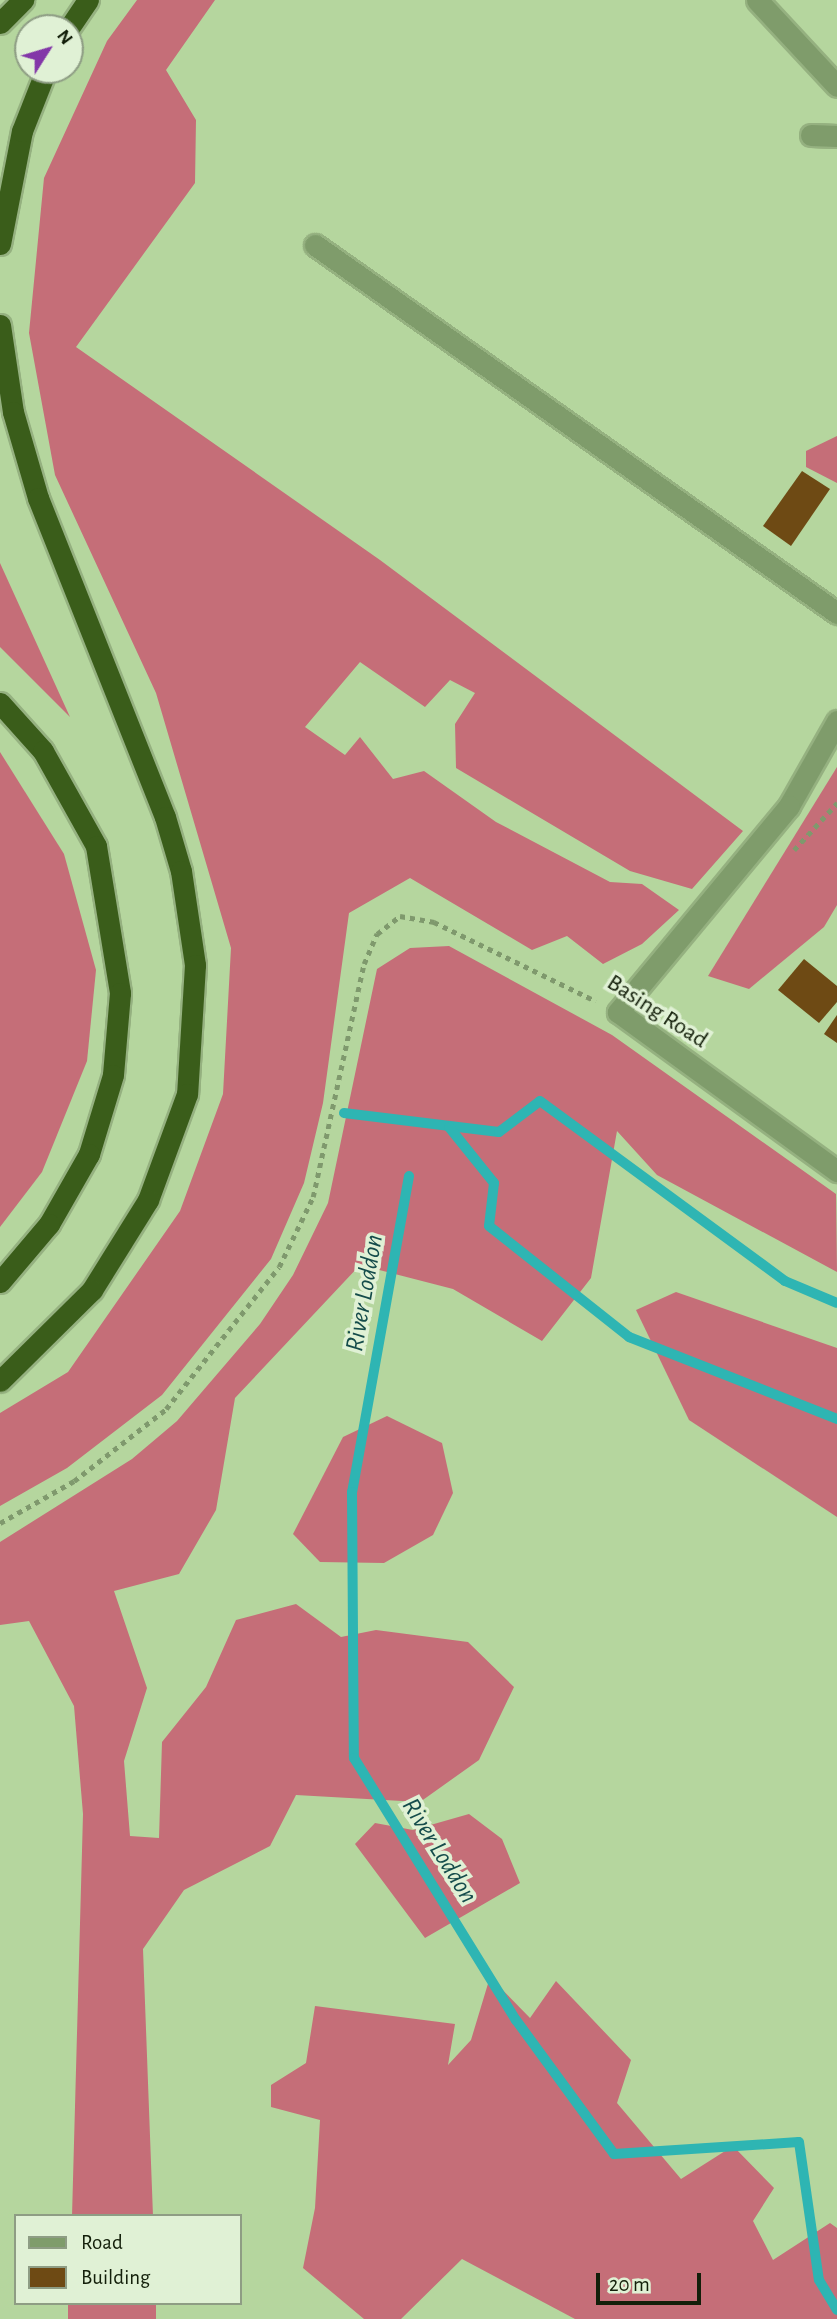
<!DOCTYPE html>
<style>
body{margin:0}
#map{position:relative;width:837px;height:2319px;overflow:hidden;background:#b5d69e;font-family:"Alegreya Sans",sans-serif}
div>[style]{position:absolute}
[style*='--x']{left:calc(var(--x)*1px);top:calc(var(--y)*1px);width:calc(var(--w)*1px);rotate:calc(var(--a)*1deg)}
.forest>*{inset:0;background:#c56e78}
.stream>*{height:10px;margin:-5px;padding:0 5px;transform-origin:5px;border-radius:5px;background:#2eb5b3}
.building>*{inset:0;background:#6e4a14}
.path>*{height:4.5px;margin-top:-2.25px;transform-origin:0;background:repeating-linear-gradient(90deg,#7f996d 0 5px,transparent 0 10px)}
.roads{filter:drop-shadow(2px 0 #95b180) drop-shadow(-2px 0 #95b180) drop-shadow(0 2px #95b180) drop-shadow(0 -2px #95b180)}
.minor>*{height:21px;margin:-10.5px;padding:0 10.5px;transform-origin:10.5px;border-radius:10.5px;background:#7f9c6b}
.highway>*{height:21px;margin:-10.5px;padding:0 10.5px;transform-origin:10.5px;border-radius:10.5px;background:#3a5d1a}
span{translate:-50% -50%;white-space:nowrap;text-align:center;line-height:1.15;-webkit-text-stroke:7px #e0f1d5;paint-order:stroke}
.street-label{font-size:24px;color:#131f0a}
.water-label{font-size:26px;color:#154c4b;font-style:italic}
.legend{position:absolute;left:14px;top:2214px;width:228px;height:91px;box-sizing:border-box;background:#e0f1d5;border:2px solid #8e9d84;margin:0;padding:9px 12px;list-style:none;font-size:21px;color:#131f0a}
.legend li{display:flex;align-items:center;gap:14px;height:35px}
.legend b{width:35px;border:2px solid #8e9d84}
.north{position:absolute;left:14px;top:14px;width:70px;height:70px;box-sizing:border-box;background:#e0f1d5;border:2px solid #8e9d84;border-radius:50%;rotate:53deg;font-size:19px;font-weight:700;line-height:28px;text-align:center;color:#131f0a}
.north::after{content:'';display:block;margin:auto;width:24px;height:32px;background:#8337a8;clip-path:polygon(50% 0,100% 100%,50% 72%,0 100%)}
.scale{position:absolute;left:596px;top:2273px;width:105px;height:32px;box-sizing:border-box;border:4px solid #131f0a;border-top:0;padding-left:9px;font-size:21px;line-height:24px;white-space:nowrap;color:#131f0a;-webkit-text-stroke:5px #e0f1d5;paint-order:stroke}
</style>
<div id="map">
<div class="forest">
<i style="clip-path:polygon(137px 0,215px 0,166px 70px,196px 120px,195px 183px,76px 347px,380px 560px,743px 831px,692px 889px,630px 871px,456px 768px,455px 724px,475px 693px,450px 680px,425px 707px,360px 662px,305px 727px,345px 755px,360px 737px,393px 779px,424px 771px,496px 822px,610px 882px,642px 884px,679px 910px,642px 944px,603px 964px,567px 936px,532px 950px,410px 878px,349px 913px,323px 1103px,304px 1183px,271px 1259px,162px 1395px,67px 1468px,0 1506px,0 1413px,68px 1372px,180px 1211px,223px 1094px,231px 948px,156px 693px,55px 475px,29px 333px,44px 178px,107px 41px)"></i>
<i style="clip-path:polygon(837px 436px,837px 483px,806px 467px,806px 451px)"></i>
<i style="clip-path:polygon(0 563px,70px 717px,0 647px)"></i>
<i style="clip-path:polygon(0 752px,64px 854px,96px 970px,87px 1061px,42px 1172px,0 1227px)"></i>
<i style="clip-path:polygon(837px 767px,837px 905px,824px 927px,749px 989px,708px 976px)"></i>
<i style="clip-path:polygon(449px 946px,612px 1035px,836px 1194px,837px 1272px,657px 1175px,617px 1131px,591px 1278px,542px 1341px,453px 1289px,360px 1265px,235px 1398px,216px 1510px,179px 1574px,114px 1591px,147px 1688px,124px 1761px,130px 1836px,159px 1838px,162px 1742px,206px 1687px,236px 1620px,296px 1604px,341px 1637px,376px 1630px,468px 1642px,514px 1687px,479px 1760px,420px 1802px,296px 1795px,270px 1846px,184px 1890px,143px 1949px,153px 2216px,72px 2216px,83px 1814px,74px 1706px,29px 1621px,0 1625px,0 1542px,132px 1459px,177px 1421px,260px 1324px,293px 1275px,328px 1203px,377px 969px,410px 948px)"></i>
<i style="clip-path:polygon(676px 1292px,837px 1348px,837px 1517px,689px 1420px,636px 1310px)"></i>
<i style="clip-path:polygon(387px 1416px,442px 1443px,453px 1493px,433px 1535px,384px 1563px,320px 1562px,293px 1534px,343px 1437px)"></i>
<i style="clip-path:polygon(469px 1814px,502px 1839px,520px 1883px,425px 1938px,355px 1844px,375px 1823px,413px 1830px)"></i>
<i style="clip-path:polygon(490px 1977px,530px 2018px,556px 1981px,631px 2060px,617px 2103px,681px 2179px,733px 2146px,774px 2188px,753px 2221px,773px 2260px,830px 2223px,837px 2228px,837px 2319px,575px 2319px,462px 2259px,401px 2319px,364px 2319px,303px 2268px,315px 2208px,320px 2120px,271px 2107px,271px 2085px,306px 2063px,315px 2006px,455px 2024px,448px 2065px,471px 2040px)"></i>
<i style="clip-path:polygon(68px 2303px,156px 2303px,156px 2319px,68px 2319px)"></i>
</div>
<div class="stream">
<i style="--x:344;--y:1113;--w:156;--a:7"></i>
<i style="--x:499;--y:1132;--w:51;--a:-37.1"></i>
<i style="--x:540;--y:1101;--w:304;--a:36.3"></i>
<i style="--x:785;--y:1281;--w:56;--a:22.9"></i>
<i style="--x:449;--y:1127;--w:72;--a:51.2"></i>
<i style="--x:494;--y:1183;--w:43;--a:96.6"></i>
<i style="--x:489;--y:1226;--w:179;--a:38.4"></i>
<i style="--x:629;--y:1337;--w:224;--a:21.5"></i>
<i style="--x:409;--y:1176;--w:321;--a:100.2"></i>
<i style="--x:352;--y:1492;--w:266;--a:89.6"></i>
<i style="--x:354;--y:1758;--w:308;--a:58.3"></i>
<i style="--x:516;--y:2020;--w:166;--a:53.8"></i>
<i style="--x:614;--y:2154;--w:185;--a:-3.7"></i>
<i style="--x:799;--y:2142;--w:139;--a:81.8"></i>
<i style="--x:819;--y:2280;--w:35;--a:59"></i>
</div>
<div class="building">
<i style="clip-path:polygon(802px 471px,830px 489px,791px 546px,763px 526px)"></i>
<i style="clip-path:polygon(804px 959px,837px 986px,837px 1002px,819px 1023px,778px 990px)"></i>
<i style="clip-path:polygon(837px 1015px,837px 1043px,824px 1034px)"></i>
</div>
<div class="path">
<i style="--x:794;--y:850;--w:64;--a:-47.5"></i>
<i style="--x:0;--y:1523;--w:85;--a:-29.6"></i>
<i style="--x:74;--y:1481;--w:117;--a:-38"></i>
<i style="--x:166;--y:1409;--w:181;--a:-51.5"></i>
<i style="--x:279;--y:1267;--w:78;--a:-64.1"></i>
<i style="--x:313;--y:1197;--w:239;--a:-77.7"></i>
<i style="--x:364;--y:964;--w:33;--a:-67"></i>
<i style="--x:377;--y:934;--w:29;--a:-38"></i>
<i style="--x:400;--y:916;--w:35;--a:10"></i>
<i style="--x:434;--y:922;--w:180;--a:26"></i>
</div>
<div class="roads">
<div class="minor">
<i style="--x:757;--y:0;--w:117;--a:47.1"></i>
<i style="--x:811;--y:135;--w:26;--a:2"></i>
<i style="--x:315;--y:245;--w:639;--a:35.18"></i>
<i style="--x:837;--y:721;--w:98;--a:119.5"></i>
<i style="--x:789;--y:806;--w:268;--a:129.7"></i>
<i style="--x:618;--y:1012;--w:271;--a:36"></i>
</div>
<div class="highway">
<i style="--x:0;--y:23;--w:33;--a:-45"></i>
<i style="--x:69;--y:28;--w:34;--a:-56"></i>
<i style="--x:0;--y:244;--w:115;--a:-79"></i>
<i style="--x:22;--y:131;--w:66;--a:-68.5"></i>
<i style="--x:0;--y:325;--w:88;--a:81.5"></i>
<i style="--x:13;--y:412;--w:90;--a:73.8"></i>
<i style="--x:38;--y:498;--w:343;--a:68.3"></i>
<i style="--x:165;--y:817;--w:56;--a:73.5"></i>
<i style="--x:181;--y:871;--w:95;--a:81.5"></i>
<i style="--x:195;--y:965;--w:129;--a:93.5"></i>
<i style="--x:187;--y:1094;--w:113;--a:110.2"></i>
<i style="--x:148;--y:1200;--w:106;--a:121.9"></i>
<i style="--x:92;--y:1290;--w:129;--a:135.3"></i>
<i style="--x:0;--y:703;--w:64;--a:48.1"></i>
<i style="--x:43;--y:751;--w:109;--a:60.8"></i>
<i style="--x:96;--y:846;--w:149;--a:80.7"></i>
<i style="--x:120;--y:993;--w:82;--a:94.9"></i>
<i style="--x:113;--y:1075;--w:83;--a:106.9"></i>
<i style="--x:89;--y:1154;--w:81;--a:119.7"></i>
<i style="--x:49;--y:1224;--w:76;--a:130.2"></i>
</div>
</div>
<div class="street-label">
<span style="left:657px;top:1012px;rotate:33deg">Basing Road</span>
</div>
<div class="water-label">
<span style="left:365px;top:1293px;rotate:-80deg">River Loddon</span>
<span style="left:439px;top:1851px;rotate:58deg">River Loddon</span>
</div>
<ul class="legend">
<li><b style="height:9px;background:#7f9c6b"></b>Road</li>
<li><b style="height:19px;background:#6e4a14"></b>Building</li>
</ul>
<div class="north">N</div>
<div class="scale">20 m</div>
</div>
